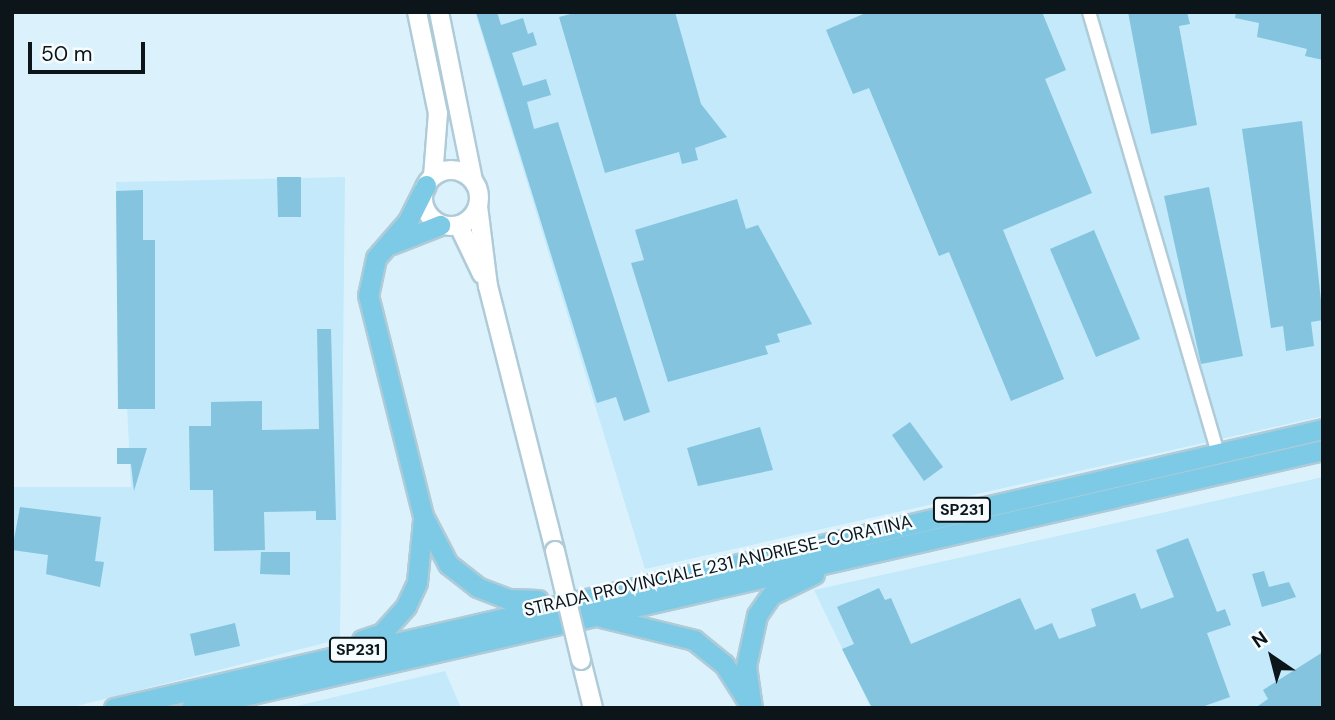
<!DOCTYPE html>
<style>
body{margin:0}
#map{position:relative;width:1335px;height:720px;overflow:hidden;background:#dbf2fd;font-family:"DM Sans",sans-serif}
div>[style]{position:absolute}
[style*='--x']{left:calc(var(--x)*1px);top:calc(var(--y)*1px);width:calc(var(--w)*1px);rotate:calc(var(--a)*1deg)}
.built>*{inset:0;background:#c3e9fa}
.building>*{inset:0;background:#84c4df}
.roads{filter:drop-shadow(2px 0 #afcbd8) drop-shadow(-2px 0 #afcbd8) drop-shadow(0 2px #afcbd8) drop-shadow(0 -2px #afcbd8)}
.street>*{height:12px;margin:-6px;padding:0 6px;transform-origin:6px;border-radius:6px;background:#fff}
.secondary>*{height:18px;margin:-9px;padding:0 9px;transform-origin:9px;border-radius:9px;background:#fff}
.secondary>.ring{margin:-9px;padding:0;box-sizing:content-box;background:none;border:18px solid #fff;border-radius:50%}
.primary>*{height:19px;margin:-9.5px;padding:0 9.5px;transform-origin:9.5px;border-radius:9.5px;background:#7ccae5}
.bridges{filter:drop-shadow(2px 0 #afcbd8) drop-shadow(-2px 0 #afcbd8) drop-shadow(0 2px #afcbd8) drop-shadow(0 -2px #afcbd8)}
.secondary-bridge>*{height:18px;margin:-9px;padding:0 9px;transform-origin:9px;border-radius:9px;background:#fff}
span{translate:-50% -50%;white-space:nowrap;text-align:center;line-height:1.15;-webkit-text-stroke:5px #f7fcff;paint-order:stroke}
.shield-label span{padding:2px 5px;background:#f7fcff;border:2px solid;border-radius:5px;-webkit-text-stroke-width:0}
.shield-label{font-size:16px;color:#0b151a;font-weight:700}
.street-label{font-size:18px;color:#0b151a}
.frame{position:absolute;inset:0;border:14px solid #0b151a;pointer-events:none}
.north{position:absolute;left:1237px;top:622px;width:70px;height:70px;-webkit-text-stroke:5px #f7fcff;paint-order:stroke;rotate:325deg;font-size:19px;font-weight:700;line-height:28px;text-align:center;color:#0b151a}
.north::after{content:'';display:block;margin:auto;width:24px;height:32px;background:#0b151a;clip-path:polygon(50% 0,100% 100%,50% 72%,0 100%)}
.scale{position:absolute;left:28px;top:42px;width:117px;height:32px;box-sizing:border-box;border:4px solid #0b151a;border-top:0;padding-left:9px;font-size:21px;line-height:24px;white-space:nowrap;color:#0b151a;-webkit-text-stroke:5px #f7fcff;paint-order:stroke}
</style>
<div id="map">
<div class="built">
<i style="clip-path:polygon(475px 12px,1323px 12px,1323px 416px,645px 569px)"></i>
<i style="clip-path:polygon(345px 177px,340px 639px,69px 708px,12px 708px,12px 487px,131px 487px,116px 182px)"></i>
<i style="clip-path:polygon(1323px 477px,1323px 708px,871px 708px,814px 590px)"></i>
<i style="clip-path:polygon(445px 671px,461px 708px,288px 708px)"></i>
</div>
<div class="building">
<i style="clip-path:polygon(476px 12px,497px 12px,501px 25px,523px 18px,528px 34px,533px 32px,537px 45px,512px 53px,523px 86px,546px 79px,551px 95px,527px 102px,534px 129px,558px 122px,650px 412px,624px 421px,616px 397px,597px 403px)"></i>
<i style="clip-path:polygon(578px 12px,675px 12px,701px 104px,727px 137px,695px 148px,698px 160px,682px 164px,679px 152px,605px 173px,559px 17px)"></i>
<i style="clip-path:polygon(868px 12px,1042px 12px,1066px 70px,1045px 79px,1092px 193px,1003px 230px,1064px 379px,1011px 401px,949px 252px,939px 256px,869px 88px,853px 94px,826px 30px)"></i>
<i style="clip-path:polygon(1128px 12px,1187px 12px,1190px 24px,1179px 26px,1197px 125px,1151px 134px)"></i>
<i style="clip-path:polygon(1236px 12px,1323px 12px,1323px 60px,1305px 56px,1307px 49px,1257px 37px,1259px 23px,1235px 18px)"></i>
<i style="clip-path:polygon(1302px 121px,1323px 320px,1311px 322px,1314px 346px,1286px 351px,1283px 326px,1271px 328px,1242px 129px)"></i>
<i style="clip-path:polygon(277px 177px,301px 177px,301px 217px,278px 217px)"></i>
<i style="clip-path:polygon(1209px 187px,1243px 356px,1201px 364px,1164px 196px)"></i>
<i style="clip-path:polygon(143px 190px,143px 240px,155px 240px,155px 409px,118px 409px,116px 191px)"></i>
<i style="clip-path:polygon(737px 199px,746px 229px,758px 225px,812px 324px,777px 334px,780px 342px,765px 346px,768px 354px,668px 382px,631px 263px,644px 260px,635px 230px)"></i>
<i style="clip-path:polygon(1094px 230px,1140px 339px,1096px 357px,1050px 249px)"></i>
<i style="clip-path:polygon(317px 329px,331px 329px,336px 520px,316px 520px,316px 511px,264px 512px,265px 550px,214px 551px,213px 490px,190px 490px,189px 426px,211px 426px,211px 402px,262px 401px,262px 430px,319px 429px)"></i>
<i style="clip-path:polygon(910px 422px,943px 467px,924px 481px,892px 435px)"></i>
<i style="clip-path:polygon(760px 427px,773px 470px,698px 486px,687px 448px)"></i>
<i style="clip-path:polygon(117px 448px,147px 448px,134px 491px,131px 464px,117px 464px)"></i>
<i style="clip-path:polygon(20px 507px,101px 517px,95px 561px,104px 562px,100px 587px,46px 574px,48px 555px,12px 550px)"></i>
<i style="clip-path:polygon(1188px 538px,1217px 612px,1225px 609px,1231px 625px,1207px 633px,1230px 697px,1199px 708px,872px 708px,842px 649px,854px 644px,837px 607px,879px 588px,885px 600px,891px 598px,911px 644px,1020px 598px,1035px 630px,1052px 623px,1059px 639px,1096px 626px,1091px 609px,1135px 593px,1141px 609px,1174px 597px,1156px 550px)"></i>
<i style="clip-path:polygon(261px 552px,290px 552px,290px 575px,260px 574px)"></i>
<i style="clip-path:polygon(1264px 571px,1269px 587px,1289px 582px,1296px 597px,1262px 607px,1252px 574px)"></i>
<i style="clip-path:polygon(235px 623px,240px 646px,195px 656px,190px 634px)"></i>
<i style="clip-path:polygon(1323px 652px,1323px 708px,1255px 708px,1268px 699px,1263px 690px)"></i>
</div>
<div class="roads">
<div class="street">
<i style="--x:1089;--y:12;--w:459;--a:73.7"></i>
</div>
<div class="secondary">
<i style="--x:417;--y:12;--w:103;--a:78.3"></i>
<i style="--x:438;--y:113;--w:63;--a:94.5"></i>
<i style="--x:439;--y:12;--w:171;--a:78.6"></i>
<i class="ring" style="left:423px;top:170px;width:38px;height:38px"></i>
<i style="--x:478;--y:206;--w:81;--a:82.9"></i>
<i style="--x:488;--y:286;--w:273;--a:75.8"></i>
<i style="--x:459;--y:226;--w:53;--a:64.4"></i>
<i style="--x:581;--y:660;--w:49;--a:76"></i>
</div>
<div class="primary">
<i style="--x:426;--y:185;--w:40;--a:116.6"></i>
<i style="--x:408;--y:221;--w:49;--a:130.9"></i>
<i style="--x:376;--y:258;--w:38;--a:102"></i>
<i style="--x:368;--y:295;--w:228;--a:76"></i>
<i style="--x:423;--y:516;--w:54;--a:62.5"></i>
<i style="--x:448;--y:564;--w:37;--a:38"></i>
<i style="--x:477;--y:587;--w:33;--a:21"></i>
<i style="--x:508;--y:599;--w:30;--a:2"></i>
<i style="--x:392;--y:244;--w:52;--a:-21.6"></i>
<i style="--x:601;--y:617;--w:96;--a:13.9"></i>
<i style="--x:694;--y:640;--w:38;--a:39"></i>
<i style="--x:724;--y:664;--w:45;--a:57.7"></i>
<i style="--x:362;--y:640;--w:21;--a:-19"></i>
<i style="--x:382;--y:633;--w:36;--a:-48"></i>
<i style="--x:406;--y:606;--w:26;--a:-65"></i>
<i style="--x:417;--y:582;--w:61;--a:-84.4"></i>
<i style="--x:114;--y:708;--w:1241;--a:-12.99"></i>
<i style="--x:191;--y:708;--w:1161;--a:-12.84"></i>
<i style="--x:752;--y:708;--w:42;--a:-98.1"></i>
<i style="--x:746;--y:666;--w:52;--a:-77.8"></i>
<i style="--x:757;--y:615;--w:24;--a:-55"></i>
<i style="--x:771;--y:595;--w:48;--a:-26"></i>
</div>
</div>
<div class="bridges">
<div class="secondary-bridge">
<i style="--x:555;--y:551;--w:112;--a:76.6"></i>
</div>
</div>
<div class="shield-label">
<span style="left:962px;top:510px">SP231</span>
<span style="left:358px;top:650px">SP231</span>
</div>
<div class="street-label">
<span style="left:718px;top:566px;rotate:-13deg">STRADA PROVINCIALE 231 ANDRIESE-CORATINA</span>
</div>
<div class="frame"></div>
<div class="north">N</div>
<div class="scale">50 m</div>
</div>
